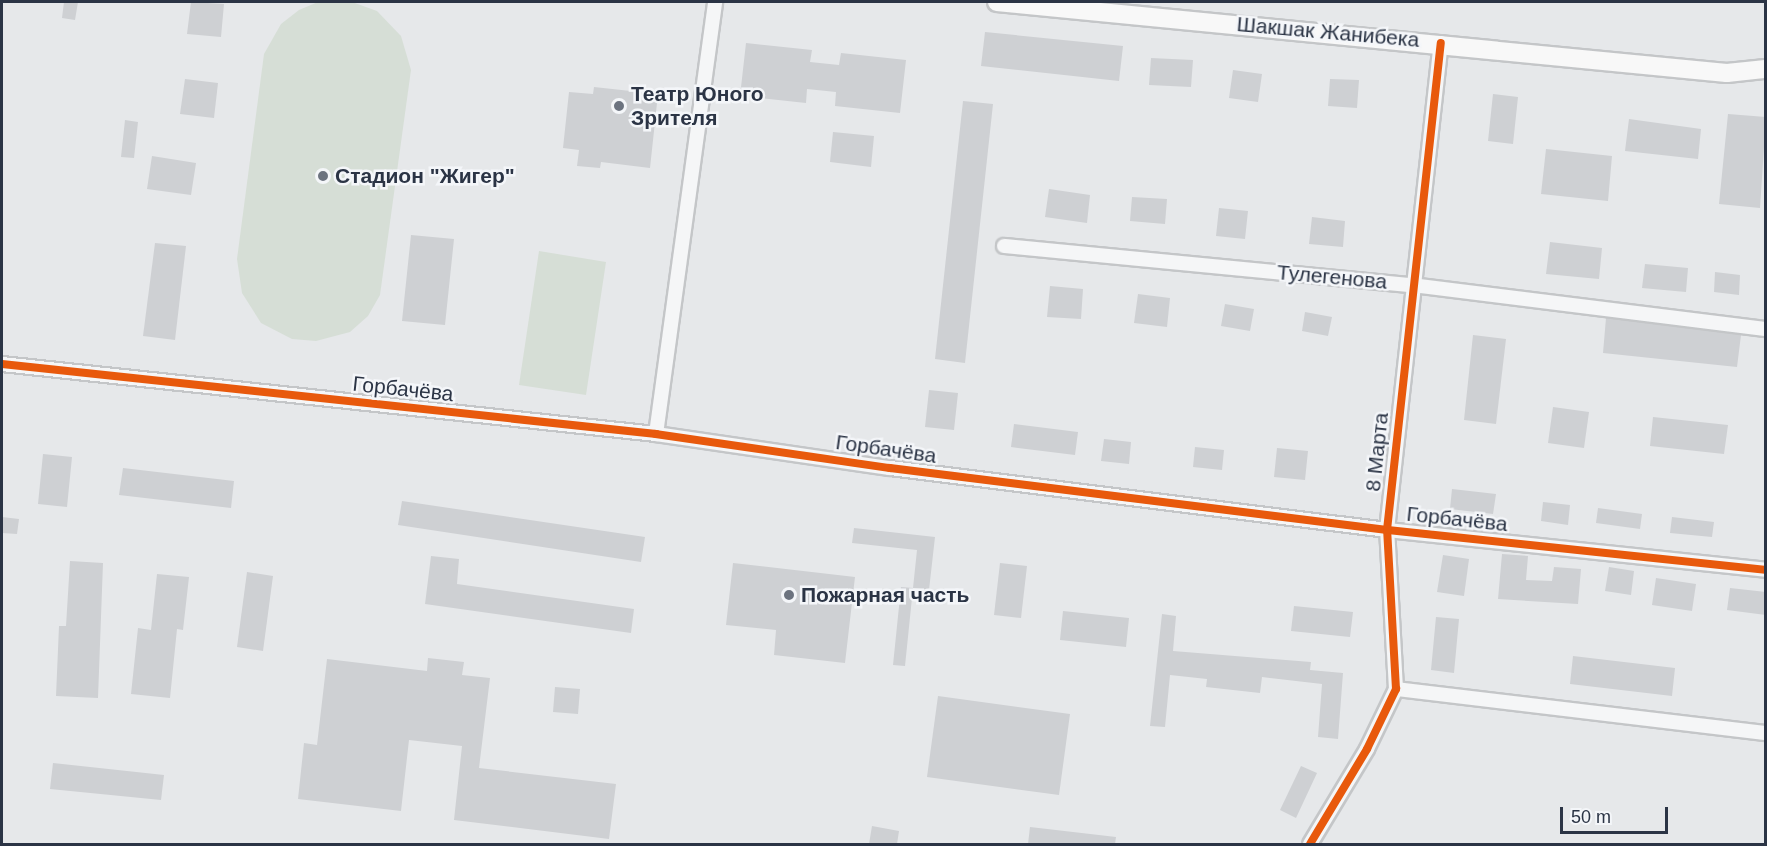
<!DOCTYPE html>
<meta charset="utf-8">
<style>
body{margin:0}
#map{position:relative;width:1767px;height:846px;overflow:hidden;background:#e6e8ea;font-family:Arial,sans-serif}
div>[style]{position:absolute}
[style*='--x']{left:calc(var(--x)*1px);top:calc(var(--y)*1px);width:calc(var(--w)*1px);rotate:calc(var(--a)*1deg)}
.green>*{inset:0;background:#d6ded6}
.building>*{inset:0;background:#ced0d3}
.roads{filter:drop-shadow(2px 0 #c4c6c8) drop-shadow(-2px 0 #c4c6c8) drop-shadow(0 2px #c4c6c8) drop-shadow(0 -2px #c4c6c8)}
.minor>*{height:14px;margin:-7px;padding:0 7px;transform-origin:7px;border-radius:7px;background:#f5f6f7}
.major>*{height:18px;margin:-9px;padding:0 9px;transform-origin:9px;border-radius:9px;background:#f8f8f8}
.cycleway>*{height:8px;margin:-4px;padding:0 4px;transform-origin:4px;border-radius:4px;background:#e8590c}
.dots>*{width:16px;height:16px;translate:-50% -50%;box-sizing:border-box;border:3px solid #f4f6f9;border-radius:50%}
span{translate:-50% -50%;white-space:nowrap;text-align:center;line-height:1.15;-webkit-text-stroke:5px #f4f6f9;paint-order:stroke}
.street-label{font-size:21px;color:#2b3445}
.poi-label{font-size:21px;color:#2b3445;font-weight:700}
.left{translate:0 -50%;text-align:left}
.frame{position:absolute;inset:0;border:3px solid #2b3445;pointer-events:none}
.scale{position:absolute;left:1560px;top:807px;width:108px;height:27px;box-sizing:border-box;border:3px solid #2b3445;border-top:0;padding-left:8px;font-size:18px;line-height:21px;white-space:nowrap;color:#2b3445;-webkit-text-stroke:4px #f4f6f9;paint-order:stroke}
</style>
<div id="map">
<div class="green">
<i style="clip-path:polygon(318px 2px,352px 2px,377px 11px,401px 36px,411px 70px,380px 295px,368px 316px,350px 332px,316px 341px,292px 339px,261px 323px,242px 293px,237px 259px,264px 54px,281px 24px,299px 10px)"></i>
<i style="clip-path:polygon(539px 251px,606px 262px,586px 395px,519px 385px)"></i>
</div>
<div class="building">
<i style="clip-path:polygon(64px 2px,78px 2px,75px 20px,62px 18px)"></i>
<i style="clip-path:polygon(191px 2px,224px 4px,221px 37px,187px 34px)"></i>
<i style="clip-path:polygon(985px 32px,1123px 46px,1119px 81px,981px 66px)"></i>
<i style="clip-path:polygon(746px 43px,812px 50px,810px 62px,839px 65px,841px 53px,906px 60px,900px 113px,835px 106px,836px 92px,807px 89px,806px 103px,740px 96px)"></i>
<i style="clip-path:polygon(1151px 58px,1193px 60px,1191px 87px,1149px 85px)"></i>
<i style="clip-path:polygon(1233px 70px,1262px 74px,1258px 102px,1229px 98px)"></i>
<i style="clip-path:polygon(185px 79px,218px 83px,214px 118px,180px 114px)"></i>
<i style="clip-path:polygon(1330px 79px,1359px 80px,1357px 108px,1328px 106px)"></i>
<i style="clip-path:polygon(594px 87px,658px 94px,650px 168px,601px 162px,600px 168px,577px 166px,579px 150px,563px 148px,569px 92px,593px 94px)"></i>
<i style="clip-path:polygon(1493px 94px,1518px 97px,1513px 144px,1488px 141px)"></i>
<i style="clip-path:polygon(963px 101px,993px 104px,965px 363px,935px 359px)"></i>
<i style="clip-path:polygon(1728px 114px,1766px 117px,1760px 208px,1719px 204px)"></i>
<i style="clip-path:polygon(1629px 119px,1701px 129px,1698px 159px,1625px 151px)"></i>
<i style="clip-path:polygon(125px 120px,138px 122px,134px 158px,121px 157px)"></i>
<i style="clip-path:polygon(833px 132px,874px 136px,871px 167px,830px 162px)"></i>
<i style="clip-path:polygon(1546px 149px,1612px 156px,1608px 201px,1541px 194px)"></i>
<i style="clip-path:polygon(152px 156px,196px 163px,191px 195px,147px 189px)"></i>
<i style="clip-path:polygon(1049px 189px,1090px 195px,1087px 223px,1045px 217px)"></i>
<i style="clip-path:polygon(1132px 197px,1167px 199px,1165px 224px,1130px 221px)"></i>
<i style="clip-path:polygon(1219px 208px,1248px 211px,1245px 239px,1216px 236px)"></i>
<i style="clip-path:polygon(1312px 217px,1345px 221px,1343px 247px,1309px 244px)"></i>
<i style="clip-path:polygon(411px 235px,454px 239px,445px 325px,402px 321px)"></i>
<i style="clip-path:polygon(1550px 242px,1602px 248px,1599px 279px,1546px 274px)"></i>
<i style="clip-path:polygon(155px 243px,186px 246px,175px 340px,143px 336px)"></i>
<i style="clip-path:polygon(1645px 264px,1688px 268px,1686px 292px,1642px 288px)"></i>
<i style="clip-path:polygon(1715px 272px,1740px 275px,1739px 295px,1714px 292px)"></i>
<i style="clip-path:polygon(1050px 286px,1083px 289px,1081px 319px,1047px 317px)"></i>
<i style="clip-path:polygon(1138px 294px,1170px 298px,1167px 327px,1134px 323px)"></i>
<i style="clip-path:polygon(1225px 304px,1254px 309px,1250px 331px,1221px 326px)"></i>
<i style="clip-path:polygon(1305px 312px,1332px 317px,1328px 336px,1302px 331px)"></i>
<i style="clip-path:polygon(1606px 318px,1741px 335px,1737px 367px,1603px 353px)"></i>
<i style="clip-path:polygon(1473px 335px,1506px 339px,1496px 424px,1464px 420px)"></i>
<i style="clip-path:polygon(929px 390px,958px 393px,954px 430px,925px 427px)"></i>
<i style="clip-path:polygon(1553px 407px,1589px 412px,1584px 448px,1548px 443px)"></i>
<i style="clip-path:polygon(1653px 417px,1728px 425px,1724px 454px,1650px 446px)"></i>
<i style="clip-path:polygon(1014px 424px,1078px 432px,1075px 455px,1011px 447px)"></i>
<i style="clip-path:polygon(1104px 439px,1131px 442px,1129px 464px,1101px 461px)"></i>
<i style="clip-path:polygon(1195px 447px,1224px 450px,1222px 470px,1193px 467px)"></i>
<i style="clip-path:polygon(1277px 448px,1308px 451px,1305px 480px,1274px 477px)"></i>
<i style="clip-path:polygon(43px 454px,72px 457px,67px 507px,38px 504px)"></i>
<i style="clip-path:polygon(123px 468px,234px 481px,231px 508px,119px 495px)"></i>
<i style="clip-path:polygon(1452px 489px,1496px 494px,1493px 514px,1450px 509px)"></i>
<i style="clip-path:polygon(402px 501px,645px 537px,641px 562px,398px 525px)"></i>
<i style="clip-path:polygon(1543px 502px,1570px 505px,1568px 525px,1541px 521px)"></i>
<i style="clip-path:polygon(1598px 508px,1642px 514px,1640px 529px,1596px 523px)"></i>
<i style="clip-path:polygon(2px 517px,19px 519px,17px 534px,2px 533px)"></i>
<i style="clip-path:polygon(1672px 517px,1714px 522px,1712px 537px,1670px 533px)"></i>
<i style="clip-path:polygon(854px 528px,935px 537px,929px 590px,913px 588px,917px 550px,852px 543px)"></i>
<i style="clip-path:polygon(1502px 554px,1528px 556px,1526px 580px,1552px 581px,1554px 567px,1581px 569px,1578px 604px,1498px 599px)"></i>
<i style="clip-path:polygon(1443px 555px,1469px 559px,1464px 596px,1437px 592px)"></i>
<i style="clip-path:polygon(431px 556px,459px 559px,457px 584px,634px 609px,631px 633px,425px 604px)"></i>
<i style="clip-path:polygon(70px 561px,103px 563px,98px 698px,56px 696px,59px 626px,66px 626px)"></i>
<i style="clip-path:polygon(733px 563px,855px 577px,845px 663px,774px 655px,776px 630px,726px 625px)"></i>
<i style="clip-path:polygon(1000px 563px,1027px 566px,1021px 618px,994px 615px)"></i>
<i style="clip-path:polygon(1609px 567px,1634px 571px,1631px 595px,1605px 591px)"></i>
<i style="clip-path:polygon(247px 572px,273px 576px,263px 651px,237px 647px)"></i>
<i style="clip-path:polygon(157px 574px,189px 577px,183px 630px,177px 629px,170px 698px,131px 694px,138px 628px,151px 630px)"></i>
<i style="clip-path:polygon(1656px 578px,1696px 584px,1692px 611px,1652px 605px)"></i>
<i style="clip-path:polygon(901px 587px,913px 588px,905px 666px,893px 665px)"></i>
<i style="clip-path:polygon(1730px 588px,1766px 592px,1766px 615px,1727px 610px)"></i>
<i style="clip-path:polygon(1294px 606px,1353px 612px,1350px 637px,1291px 631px)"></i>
<i style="clip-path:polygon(1063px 611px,1129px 618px,1126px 647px,1060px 640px)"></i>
<i style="clip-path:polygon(1162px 614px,1176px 616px,1173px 651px,1311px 662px,1310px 670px,1343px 673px,1338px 739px,1318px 737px,1322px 684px,1262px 677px,1260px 693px,1206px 687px,1207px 679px,1170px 675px,1165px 727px,1150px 726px)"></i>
<i style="clip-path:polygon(1436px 617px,1459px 619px,1454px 673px,1431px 670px)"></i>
<i style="clip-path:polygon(1573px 656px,1675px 668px,1672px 696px,1570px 684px)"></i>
<i style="clip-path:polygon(428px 658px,464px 662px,462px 675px,490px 678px,479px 768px,616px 784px,609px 839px,454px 820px,462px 746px,409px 740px,401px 811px,298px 799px,304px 743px,317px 745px,327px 659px,427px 671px)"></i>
<i style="clip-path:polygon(555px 687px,580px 689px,578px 714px,553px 712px)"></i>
<i style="clip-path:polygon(938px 696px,1070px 714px,1059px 795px,927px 777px)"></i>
<i style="clip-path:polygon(53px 763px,164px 775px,161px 800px,50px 789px)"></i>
<i style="clip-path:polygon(1301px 766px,1317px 773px,1296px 818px,1280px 810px)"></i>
<i style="clip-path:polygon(872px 826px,899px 831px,897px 844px,869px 844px)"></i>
<i style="clip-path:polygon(1030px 827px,1116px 837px,1115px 844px,1028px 844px)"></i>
</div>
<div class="roads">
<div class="minor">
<i style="--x:1004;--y:246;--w:410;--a:5.5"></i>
<i style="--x:1412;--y:285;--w:357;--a:7.1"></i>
<i style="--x:2;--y:364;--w:658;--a:6.11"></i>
<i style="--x:656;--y:434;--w:236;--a:8.3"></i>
<i style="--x:890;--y:468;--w:501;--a:7.11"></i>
<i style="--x:1387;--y:530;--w:381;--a:6"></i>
<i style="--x:656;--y:434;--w:436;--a:-82.2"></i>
<i style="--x:1396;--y:689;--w:373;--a:6.8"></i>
<i style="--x:1310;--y:844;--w:111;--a:-59"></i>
<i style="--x:1367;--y:749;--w:67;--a:-64.2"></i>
<i style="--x:1396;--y:689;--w:159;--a:-93.2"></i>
<i style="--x:1387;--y:530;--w:490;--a:-83.7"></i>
</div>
<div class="major">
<i style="--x:997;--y:2;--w:733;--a:5.56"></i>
<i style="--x:1727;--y:73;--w:39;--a:-6"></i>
</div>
</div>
<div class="cycleway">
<i style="--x:2;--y:364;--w:658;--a:6.11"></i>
<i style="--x:656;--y:434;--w:236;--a:8.3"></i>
<i style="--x:890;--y:468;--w:501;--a:7.11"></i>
<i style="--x:1387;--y:530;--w:381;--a:6"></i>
<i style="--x:1310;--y:844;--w:111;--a:-59"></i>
<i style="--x:1367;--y:749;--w:67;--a:-64.2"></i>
<i style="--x:1396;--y:689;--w:159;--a:-93.2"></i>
<i style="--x:1387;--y:530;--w:490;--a:-83.7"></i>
</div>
<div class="dots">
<i style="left:619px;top:106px;background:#6c737f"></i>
<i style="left:323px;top:176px;background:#6c737f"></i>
<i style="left:789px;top:595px;background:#6c737f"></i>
</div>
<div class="street-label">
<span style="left:1328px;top:32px;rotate:5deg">Шакшак Жанибека</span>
<span style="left:1332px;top:277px;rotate:5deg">Тулегенова</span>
<span style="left:403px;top:389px;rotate:6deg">Горбачёва</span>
<span style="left:886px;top:449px;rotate:8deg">Горбачёва</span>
<span style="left:1377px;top:452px;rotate:-84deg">8 Марта</span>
<span style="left:1457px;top:519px;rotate:6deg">Горбачёва</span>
</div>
<div class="poi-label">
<span class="left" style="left:631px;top:106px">Театр Юного<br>Зрителя</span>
<span class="left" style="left:335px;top:176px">Стадион "Жигер"</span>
<span class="left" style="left:801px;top:595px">Пожарная часть</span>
</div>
<div class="frame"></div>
<div class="scale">50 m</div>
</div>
